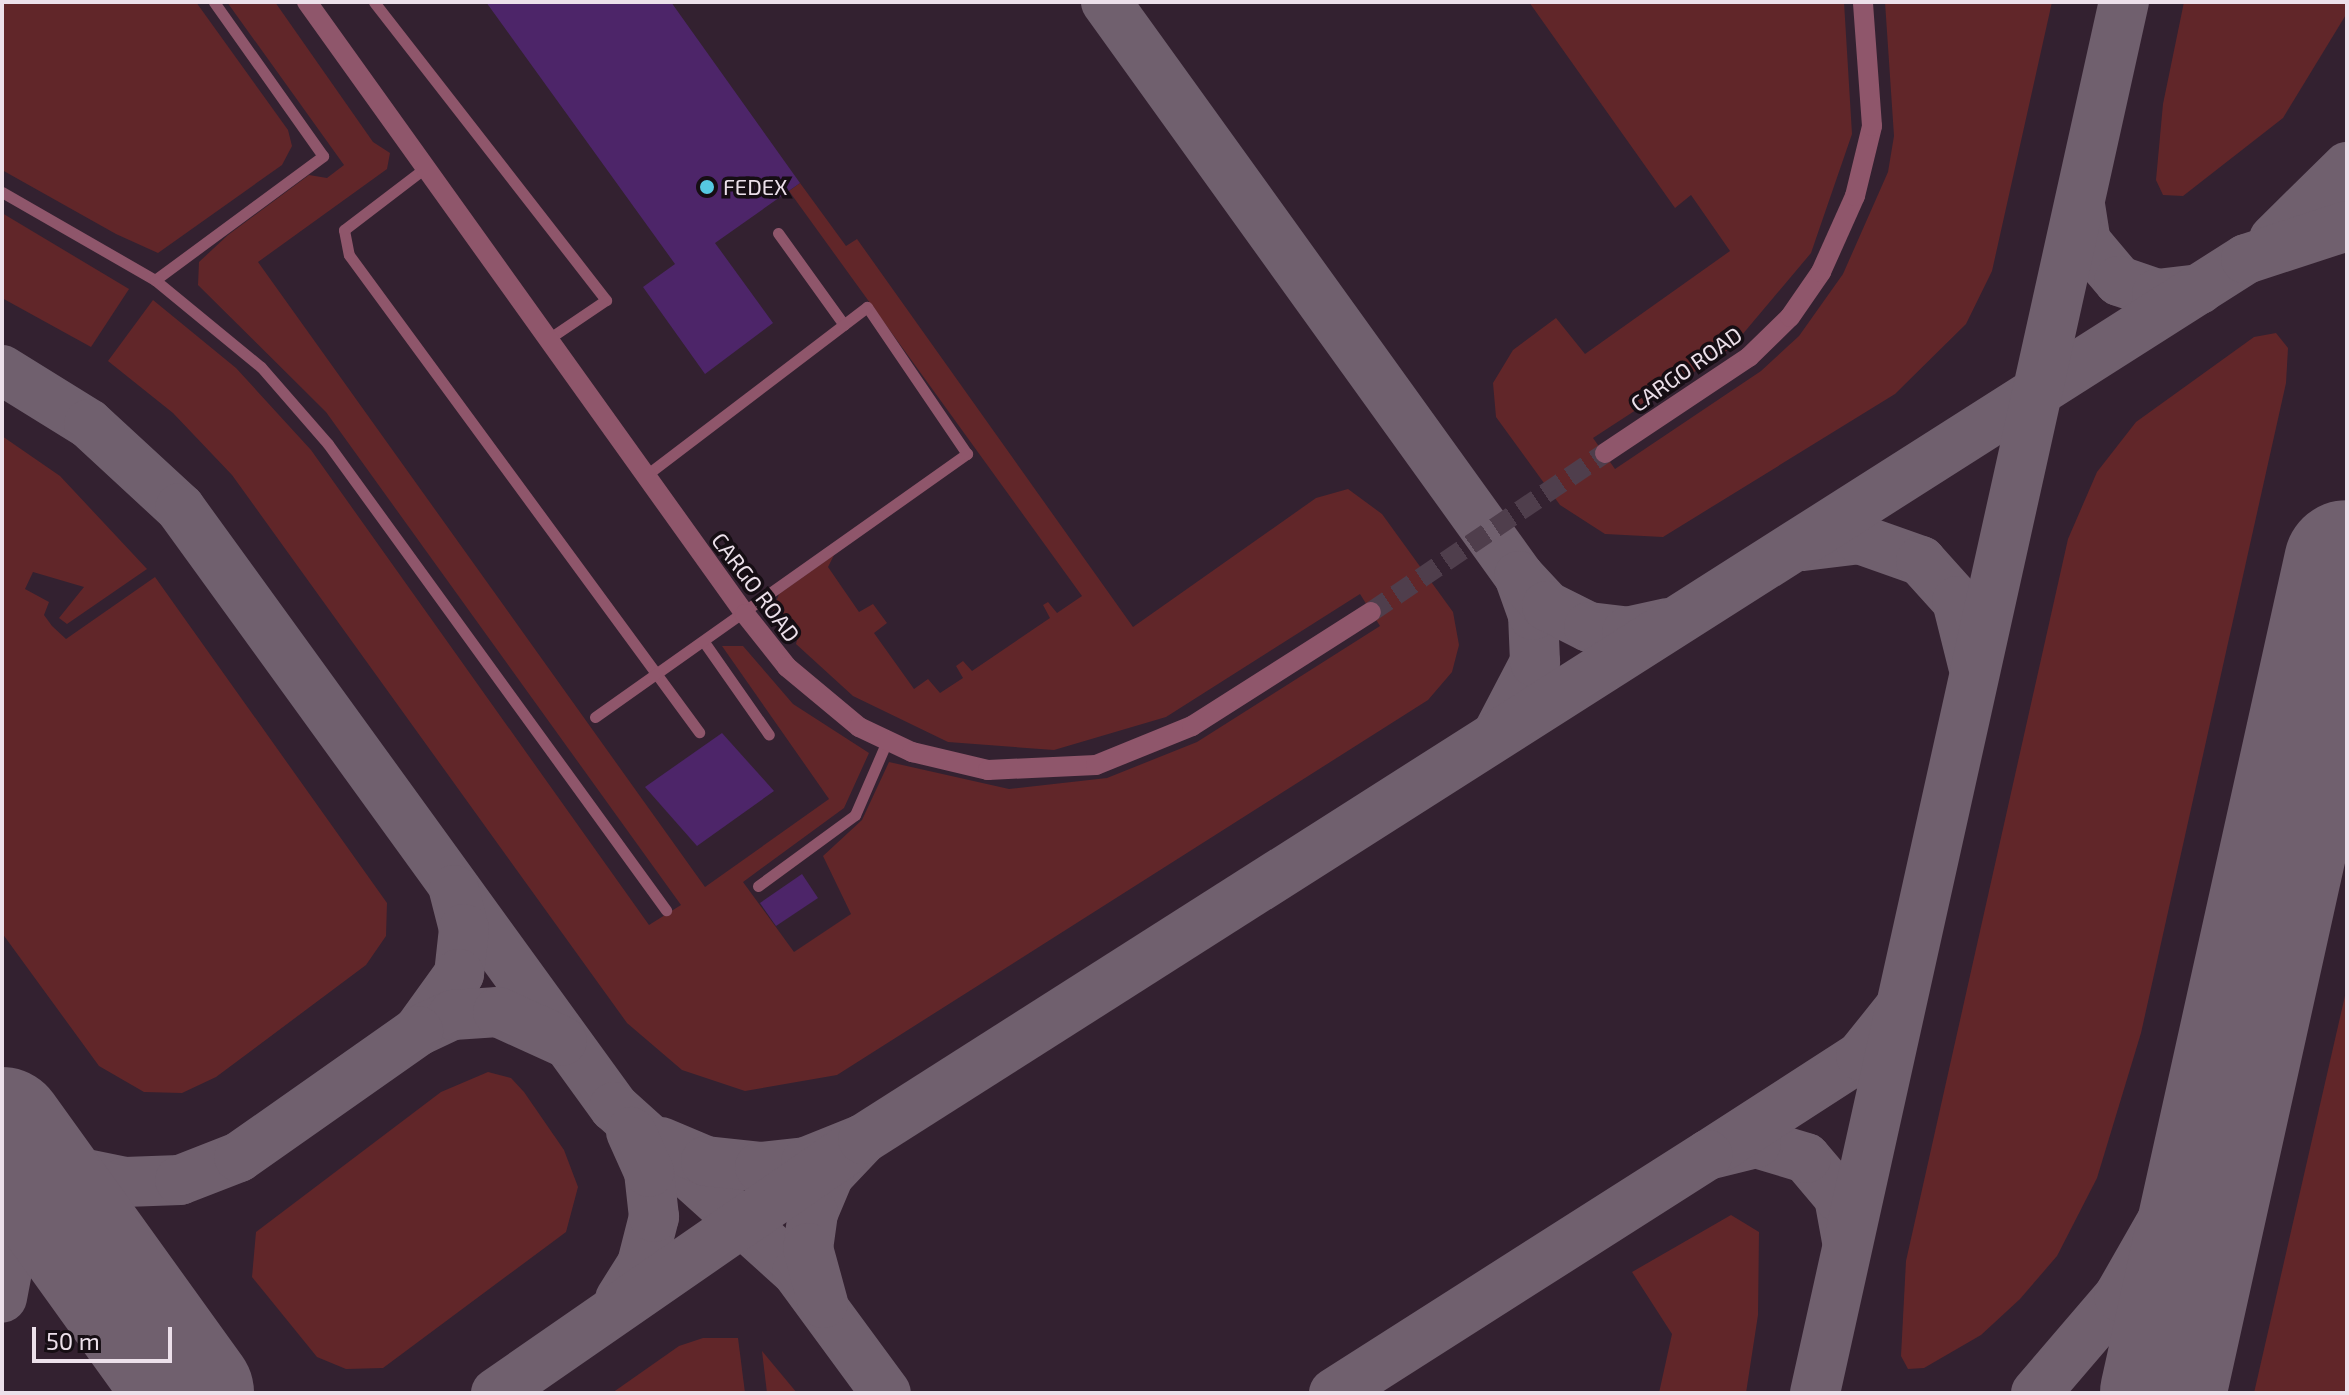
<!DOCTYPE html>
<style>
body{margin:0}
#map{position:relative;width:2349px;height:1395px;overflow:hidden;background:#332130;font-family:"Exo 2",sans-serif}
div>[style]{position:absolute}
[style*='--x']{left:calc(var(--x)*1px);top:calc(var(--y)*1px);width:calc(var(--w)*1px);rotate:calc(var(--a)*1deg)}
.green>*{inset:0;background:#612629}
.taxiway>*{height:50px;margin:-25px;padding:0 25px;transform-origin:25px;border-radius:25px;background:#70606e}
.runway>*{height:126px;margin:-63px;padding:0 63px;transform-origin:63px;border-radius:63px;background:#70606e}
.building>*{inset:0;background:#4d2569}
.street-tunnel>*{height:20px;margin-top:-10px;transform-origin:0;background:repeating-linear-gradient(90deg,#4f3e4c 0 20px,transparent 0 30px)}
.lane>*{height:11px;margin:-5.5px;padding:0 5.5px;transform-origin:5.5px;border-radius:5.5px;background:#8f566b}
.street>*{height:20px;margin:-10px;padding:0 10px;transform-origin:10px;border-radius:10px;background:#8f566b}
.dots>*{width:22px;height:22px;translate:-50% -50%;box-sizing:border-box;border:4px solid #160e14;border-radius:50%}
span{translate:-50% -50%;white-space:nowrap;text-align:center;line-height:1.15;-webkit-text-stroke:7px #160e14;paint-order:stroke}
.poi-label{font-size:22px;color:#ece0ea}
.left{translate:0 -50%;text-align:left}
.street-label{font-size:22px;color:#ece0ea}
.frame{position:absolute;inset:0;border:4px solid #ece0ea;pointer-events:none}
.scale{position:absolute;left:32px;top:1327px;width:140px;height:36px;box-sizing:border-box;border:4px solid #ece0ea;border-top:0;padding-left:10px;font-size:24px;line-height:28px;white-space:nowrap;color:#ece0ea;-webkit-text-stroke:6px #160e14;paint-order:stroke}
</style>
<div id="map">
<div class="green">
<i style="clip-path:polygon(2px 2px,196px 2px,288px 130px,292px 146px,282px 165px,158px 253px,116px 234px,2px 170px)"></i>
<i style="clip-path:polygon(227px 2px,275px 2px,373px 142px,390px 153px,387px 169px,258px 262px,705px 887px,829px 799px,722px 646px,743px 646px,793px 704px,869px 753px,844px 808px,743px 882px,794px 952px,851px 914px,823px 856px,862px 820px,889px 762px,1009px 789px,1107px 778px,1197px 742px,1380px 626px,1360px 594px,1166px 717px,1054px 750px,948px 742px,853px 696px,796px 644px,798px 636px,773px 610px,779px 594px,834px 555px,828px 567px,859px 612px,873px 604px,887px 623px,874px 633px,914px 689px,928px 679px,940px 693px,963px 678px,956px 666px,963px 661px,972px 671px,1050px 618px,1043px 605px,1048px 602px,1057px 613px,1082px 596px,789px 191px,800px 183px,846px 246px,857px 239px,1133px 627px,1316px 498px,1348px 489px,1382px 514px,1453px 612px,1459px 645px,1452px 672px,1428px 700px,837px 1075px,745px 1091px,682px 1070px,627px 1023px,232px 475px,173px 413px,108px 361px,153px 300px,236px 368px,311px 450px,649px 925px,681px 905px,326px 412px,198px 285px,199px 262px,228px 235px,309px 175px,327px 178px,344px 165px)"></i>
<i style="clip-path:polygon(1529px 2px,1844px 2px,1852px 134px,1811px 253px,1731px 348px,1593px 438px,1615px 469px,1761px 371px,1799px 336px,1843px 274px,1888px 172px,1894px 136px,1885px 2px,2052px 2px,1992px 271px,1966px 324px,1895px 394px,1663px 537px,1605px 534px,1560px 505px,1496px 417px,1493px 383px,1513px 350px,1556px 318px,1585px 354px,1730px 251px,1691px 195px,1675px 208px)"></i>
<i style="clip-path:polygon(2184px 2px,2347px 2px,2347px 13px,2283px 118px,2183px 196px,2163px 195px,2156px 180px,2163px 104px)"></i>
<i style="clip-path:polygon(2px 213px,129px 289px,91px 347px,2px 298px)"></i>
<i style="clip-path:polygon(2276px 333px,2288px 348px,2286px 383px,2141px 1033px,2097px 1178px,2057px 1256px,2020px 1299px,1981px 1335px,1924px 1368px,1908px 1369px,1901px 1356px,1906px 1261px,2068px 539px,2097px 472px,2136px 422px,2254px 337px)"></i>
<i style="clip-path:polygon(2px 436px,60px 476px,147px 569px,67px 624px,59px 618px,84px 587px,33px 572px,25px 589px,49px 602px,44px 615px,52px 626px,66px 639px,155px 577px,387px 903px,386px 936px,366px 965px,216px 1077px,182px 1093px,144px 1092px,99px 1066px,2px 933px)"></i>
<i style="clip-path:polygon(2347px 987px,2347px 1393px,2254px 1393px)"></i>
<i style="clip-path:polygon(488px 1072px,511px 1078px,524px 1092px,564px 1150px,578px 1187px,566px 1232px,383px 1368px,346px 1369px,317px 1357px,252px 1277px,256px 1232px,441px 1092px)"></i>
<i style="clip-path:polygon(1731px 1215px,1759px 1232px,1758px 1315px,1746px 1393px,1659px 1393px,1672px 1334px,1632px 1272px)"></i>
<i style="clip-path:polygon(703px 1338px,738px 1338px,745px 1393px,612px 1393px,679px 1346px)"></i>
<i style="clip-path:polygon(762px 1351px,797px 1393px,767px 1393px)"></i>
</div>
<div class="taxiway">
<i style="--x:1106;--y:2;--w:707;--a:54.26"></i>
<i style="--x:2080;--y:205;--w:37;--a:81"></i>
<i style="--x:2086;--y:242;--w:51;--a:49.8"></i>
<i style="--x:2119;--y:281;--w:40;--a:18.9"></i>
<i style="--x:2157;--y:294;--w:43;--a:-6.6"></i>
<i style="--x:2274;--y:239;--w:103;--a:-44.6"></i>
<i style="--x:2;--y:370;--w:102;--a:31.8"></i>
<i style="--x:89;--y:424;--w:124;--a:42.7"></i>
<i style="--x:180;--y:508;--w:740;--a:54.08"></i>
<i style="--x:614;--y:1107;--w:246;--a:42"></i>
<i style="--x:797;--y:1272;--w:150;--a:53.7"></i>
<i style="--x:1803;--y:546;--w:56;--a:-7.1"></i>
<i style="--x:1859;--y:539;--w:66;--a:19.5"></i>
<i style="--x:1921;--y:561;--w:54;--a:48"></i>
<i style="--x:1957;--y:601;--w:66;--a:76"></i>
<i style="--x:1499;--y:731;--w:78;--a:-62.4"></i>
<i style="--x:1535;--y:662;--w:47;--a:-92.4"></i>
<i style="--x:1533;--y:615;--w:41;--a:-109.7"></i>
<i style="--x:1519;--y:576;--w:41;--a:47"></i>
<i style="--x:1547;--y:606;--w:47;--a:26.6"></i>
<i style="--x:1589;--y:627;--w:38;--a:7"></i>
<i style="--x:1627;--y:632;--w:42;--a:-12.4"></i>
<i style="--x:454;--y:890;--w:40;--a:75.6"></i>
<i style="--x:464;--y:929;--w:45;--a:96.3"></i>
<i style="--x:459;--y:974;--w:70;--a:125.7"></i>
<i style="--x:418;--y:1031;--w:38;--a:-25"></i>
<i style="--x:453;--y:1015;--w:45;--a:-3.8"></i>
<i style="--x:498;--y:1012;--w:70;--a:24.4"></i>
<i style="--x:2;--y:1119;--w:57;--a:42.1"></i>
<i style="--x:44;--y:1157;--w:40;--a:23.4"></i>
<i style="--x:81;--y:1173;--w:45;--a:11.6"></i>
<i style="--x:125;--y:1182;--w:55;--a:-2.1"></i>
<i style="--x:180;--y:1180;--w:63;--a:-21.3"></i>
<i style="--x:239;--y:1157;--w:219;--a:-35.1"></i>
<i style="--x:661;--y:1142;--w:49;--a:22.9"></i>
<i style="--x:706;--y:1161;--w:54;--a:6.3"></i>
<i style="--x:760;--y:1167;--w:46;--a:-6.2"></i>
<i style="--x:806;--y:1162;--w:61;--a:-22"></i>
<i style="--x:863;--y:1139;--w:50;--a:133.4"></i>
<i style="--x:829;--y:1175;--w:41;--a:112.8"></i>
<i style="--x:813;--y:1213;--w:35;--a:98"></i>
<i style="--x:808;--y:1248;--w:57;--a:74.7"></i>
<i style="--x:2;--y:1145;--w:76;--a:78.5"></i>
<i style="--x:17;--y:1219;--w:80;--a:100.8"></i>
<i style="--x:1847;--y:1241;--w:45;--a:-100.3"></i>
<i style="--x:1839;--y:1197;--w:51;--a:-130.2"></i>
<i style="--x:1806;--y:1158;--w:52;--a:-163.3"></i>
<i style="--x:1756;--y:1143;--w:49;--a:166"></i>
<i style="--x:1708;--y:1155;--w:182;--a:-32.9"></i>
<i style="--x:1861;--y:1056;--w:58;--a:-51.3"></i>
<i style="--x:620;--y:1299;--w:41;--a:-57.8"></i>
<i style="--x:642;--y:1264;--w:49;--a:-75.7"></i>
<i style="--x:654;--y:1217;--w:45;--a:-96.3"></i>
<i style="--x:649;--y:1172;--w:44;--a:-114.2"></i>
<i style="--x:496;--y:1393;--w:446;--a:-34.7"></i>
<i style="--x:863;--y:1139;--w:1639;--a:-32.47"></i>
<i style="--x:2246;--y:259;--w:106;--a:-18.1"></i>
<i style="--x:1334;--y:1393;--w:443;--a:-32.5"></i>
<i style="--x:1815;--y:1393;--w:1425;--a:-77.48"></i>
<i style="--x:2036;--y:1393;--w:128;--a:-49.4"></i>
<i style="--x:2119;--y:1296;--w:113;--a:-60.3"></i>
<i style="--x:2175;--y:1198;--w:75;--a:-66.5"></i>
<i style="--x:2205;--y:1129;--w:226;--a:-73.6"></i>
</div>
<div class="runway">
<i style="--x:2;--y:1130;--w:324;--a:54.3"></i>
<i style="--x:2163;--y:1393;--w:850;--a:-77.5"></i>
</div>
<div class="building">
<i style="clip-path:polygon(486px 2px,671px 2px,800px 183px,715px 243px,773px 323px,705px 374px,643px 287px,675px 264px)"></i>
<i style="clip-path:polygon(722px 733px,774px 791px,697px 846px,645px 787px)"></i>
<i style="clip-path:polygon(802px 874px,818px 898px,776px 926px,760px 903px)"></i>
</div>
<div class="street-tunnel">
<i style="--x:1371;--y:612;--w:283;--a:-34.2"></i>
</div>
<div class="lane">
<i style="--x:374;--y:2;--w:378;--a:52.1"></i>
<i style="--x:606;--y:300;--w:71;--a:145.9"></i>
<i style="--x:425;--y:168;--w:102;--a:142.6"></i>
<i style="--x:344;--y:230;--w:25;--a:79"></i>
<i style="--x:349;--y:255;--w:592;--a:53.73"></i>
<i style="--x:2;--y:192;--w:177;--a:29.9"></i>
<i style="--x:155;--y:280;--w:137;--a:39.4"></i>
<i style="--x:261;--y:367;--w:102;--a:49"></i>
<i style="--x:328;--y:444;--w:576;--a:54.05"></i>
<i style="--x:778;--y:233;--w:113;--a:54.3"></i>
<i style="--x:155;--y:280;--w:209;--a:-36.4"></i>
<i style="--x:323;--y:156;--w:189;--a:-125.3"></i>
<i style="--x:704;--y:642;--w:113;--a:55"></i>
<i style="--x:595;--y:717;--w:456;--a:-35.3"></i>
<i style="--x:967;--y:454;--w:178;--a:-124.2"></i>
<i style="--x:867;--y:307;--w:280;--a:142.7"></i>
<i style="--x:758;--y:886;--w:120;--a:-36.2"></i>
<i style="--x:855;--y:815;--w:81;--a:-66.6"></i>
</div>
<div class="street">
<i style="--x:307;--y:2;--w:753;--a:54.41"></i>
<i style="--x:745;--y:614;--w:68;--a:51.6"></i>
<i style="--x:787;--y:667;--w:94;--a:39.8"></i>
<i style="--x:859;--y:727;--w:59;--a:25.3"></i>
<i style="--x:912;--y:752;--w:78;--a:13.3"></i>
<i style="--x:988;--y:770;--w:108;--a:-2.7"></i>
<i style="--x:1096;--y:765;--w:104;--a:-22.1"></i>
<i style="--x:1192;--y:726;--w:212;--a:-32.5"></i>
<i style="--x:1605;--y:453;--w:173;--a:-33.7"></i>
<i style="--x:1749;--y:357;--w:57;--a:-44.3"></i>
<i style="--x:1790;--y:317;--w:55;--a:-55.4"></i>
<i style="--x:1821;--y:272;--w:83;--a:-65.9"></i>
<i style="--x:1855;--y:196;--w:72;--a:-76.3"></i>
<i style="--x:1872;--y:126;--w:124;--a:-94.2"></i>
</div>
<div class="dots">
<i style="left:707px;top:187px;background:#56c9e1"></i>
</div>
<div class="poi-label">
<span class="left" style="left:723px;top:187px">FEDEX</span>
</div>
<div class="street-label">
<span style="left:1686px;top:369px;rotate:-35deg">CARGO ROAD</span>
<span style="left:756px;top:587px;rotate:53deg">CARGO ROAD</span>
</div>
<div class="frame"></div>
<div class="scale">50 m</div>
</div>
